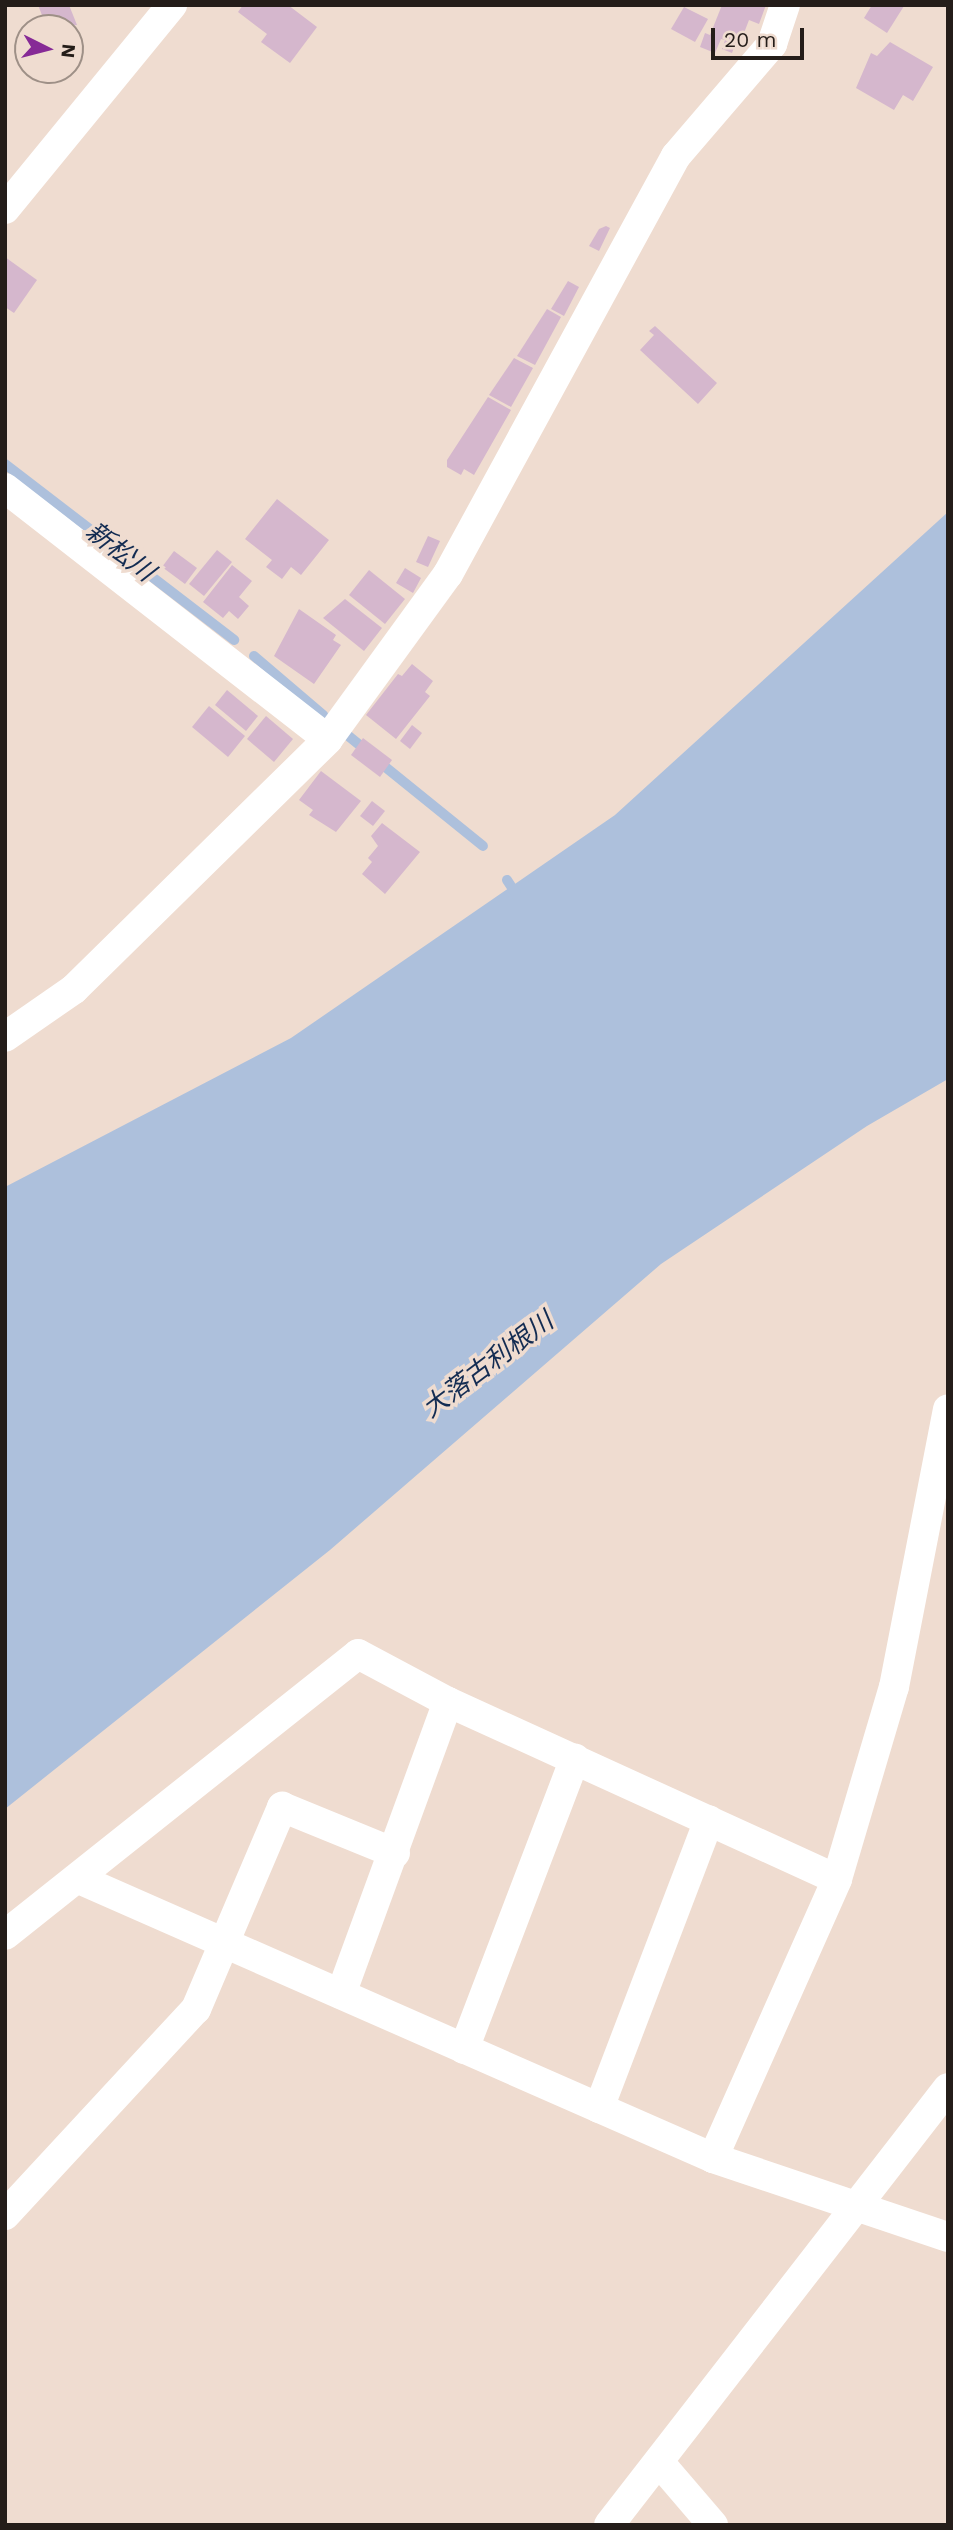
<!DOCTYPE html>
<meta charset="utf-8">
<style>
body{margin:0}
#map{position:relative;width:953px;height:2530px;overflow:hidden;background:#efdcd0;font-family:"Work Sans","Noto Sans JP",sans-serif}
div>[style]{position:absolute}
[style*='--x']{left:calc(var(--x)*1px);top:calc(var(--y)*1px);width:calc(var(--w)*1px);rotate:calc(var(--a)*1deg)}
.water>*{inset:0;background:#adc0dc}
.stream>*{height:10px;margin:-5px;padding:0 5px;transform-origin:5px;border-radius:5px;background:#adc0dc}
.building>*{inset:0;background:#d5b7cd}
.street>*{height:30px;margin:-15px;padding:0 15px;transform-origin:15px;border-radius:15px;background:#fff}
span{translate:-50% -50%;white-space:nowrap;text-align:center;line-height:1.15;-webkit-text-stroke:7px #efdcd0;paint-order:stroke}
.water-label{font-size:26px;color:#132c52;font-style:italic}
.frame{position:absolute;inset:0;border:7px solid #241d19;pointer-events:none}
.north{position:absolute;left:14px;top:14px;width:70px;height:70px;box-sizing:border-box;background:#efdcd0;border:2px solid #9e9087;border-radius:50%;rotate:96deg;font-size:19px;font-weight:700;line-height:28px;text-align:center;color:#241d19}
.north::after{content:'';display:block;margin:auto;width:24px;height:32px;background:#862a96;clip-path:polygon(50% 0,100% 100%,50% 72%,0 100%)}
.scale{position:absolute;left:711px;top:28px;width:93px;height:32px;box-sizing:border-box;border:4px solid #241d19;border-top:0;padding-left:9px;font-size:21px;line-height:24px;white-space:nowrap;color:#241d19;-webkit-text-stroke:5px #efdcd0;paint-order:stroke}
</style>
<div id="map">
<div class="water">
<i style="clip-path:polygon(948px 512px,948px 1079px,867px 1126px,661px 1264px,330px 1550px,5px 1809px,5px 1187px,291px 1038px,615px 815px)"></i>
</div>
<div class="stream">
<i style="--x:5;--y:464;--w:289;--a:37.5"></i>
<i style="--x:254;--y:656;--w:91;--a:40.5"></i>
<i style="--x:346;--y:734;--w:27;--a:39"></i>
<i style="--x:378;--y:761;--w:135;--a:39"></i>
<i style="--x:507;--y:880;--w:20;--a:57"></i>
</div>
<div class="building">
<i style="clip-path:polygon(38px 5px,69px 5px,77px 25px,47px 28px)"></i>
<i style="clip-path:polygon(243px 5px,288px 5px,317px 27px,290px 63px,261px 42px,267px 34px,238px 12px)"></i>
<i style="clip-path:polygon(722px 5px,766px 5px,759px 24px,749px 20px,739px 46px,735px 45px,732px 53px,722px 49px,725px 40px,721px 39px,715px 53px,700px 47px,705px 33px,710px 35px)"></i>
<i style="clip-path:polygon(872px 5px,902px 5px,904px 6px,887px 33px,864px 18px)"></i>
<i style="clip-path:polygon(684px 7px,708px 19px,695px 42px,671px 29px)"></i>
<i style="clip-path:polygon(890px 42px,933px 67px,913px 101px,903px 95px,894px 110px,856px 88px,871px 53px,877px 56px)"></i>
<i style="clip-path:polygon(606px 226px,610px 228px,599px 251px,589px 246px,599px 229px)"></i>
<i style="clip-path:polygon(5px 257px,37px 280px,14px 313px,5px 307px)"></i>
<i style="clip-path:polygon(568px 281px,579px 287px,564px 316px,551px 309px)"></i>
<i style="clip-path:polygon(547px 309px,561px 317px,535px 365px,517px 356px)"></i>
<i style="clip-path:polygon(655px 326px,717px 383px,698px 404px,640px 350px,654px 335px,649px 331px)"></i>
<i style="clip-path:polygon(514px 358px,533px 368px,511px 407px,489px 395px)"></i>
<i style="clip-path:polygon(488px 397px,511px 410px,474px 475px,464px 469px,461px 475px,447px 467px,447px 460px)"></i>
<i style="clip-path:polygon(277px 499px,329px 540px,301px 575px,291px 567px,282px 579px,266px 567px,272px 560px,245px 539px)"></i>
<i style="clip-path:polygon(428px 536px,440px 541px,428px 567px,416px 562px)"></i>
<i style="clip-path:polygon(217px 550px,232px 562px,204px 596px,189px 584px)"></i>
<i style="clip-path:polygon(174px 551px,197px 568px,185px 584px,162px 567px)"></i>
<i style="clip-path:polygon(232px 565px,252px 581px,239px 597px,249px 606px,238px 619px,229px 611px,223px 618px,203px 602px)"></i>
<i style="clip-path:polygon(405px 568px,421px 578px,413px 593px,396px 583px)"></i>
<i style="clip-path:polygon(369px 570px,405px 599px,385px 624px,349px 595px)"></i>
<i style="clip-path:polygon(345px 599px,382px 628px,364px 651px,323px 618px)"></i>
<i style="clip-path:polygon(299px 609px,336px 635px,333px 640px,341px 645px,314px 684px,274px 656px)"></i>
<i style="clip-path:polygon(412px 664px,433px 681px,425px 692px,430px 696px,396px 739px,366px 715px,398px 674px,402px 676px)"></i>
<i style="clip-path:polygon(227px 690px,258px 716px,246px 731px,215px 705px)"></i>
<i style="clip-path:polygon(209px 706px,245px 736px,228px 757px,192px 727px)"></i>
<i style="clip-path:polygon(266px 716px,293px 739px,274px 762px,247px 739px)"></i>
<i style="clip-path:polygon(412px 725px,422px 733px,410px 749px,400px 741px)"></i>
<i style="clip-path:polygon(363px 738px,392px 760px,380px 777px,351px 755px)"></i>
<i style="clip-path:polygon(321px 771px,361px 801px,336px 832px,309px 815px,313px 810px,299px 800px)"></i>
<i style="clip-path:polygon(372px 801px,385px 811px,373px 826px,360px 816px)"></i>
<i style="clip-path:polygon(382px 823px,420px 852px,385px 894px,362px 874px,372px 862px,368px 858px,378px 846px,371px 836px)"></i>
</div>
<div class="street">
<i style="--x:5;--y:209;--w:264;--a:-50.7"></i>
<i style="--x:5;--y:488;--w:409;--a:37.9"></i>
<i style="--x:5;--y:1037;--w:84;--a:-34.8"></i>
<i style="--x:74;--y:989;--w:356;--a:-44.5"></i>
<i style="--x:328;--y:739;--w:204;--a:-54"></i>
<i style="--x:448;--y:574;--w:476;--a:-61.4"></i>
<i style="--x:676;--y:156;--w:148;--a:-49.4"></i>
<i style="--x:772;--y:44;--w:41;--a:-71.6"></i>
<i style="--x:79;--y:1879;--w:693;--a:23.75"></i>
<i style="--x:713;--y:2158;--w:248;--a:18.6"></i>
<i style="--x:5;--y:1935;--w:451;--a:-38.5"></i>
<i style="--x:358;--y:1654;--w:102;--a:28.1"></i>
<i style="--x:448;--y:1702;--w:427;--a:24.5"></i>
<i style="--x:341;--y:1994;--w:311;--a:-69.9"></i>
<i style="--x:464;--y:2049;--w:311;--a:-69.1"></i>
<i style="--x:599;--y:2108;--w:308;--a:-69.1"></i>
<i style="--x:713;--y:2158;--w:305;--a:-66"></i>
<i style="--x:837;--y:1879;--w:200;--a:-73.5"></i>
<i style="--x:894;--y:1687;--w:283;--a:-79"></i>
<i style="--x:5;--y:2215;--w:281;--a:-47.2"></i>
<i style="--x:196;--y:2009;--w:220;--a:-66.9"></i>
<i style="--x:282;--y:1807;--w:122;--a:22.2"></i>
<i style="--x:659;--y:2462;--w:83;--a:49.4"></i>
<i style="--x:609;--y:2525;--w:553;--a:-52.2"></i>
</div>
<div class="water-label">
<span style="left:120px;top:552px;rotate:38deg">新松川</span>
<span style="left:488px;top:1365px;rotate:-37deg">大落古利根川</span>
</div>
<div class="frame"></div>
<div class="north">N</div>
<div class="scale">20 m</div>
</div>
